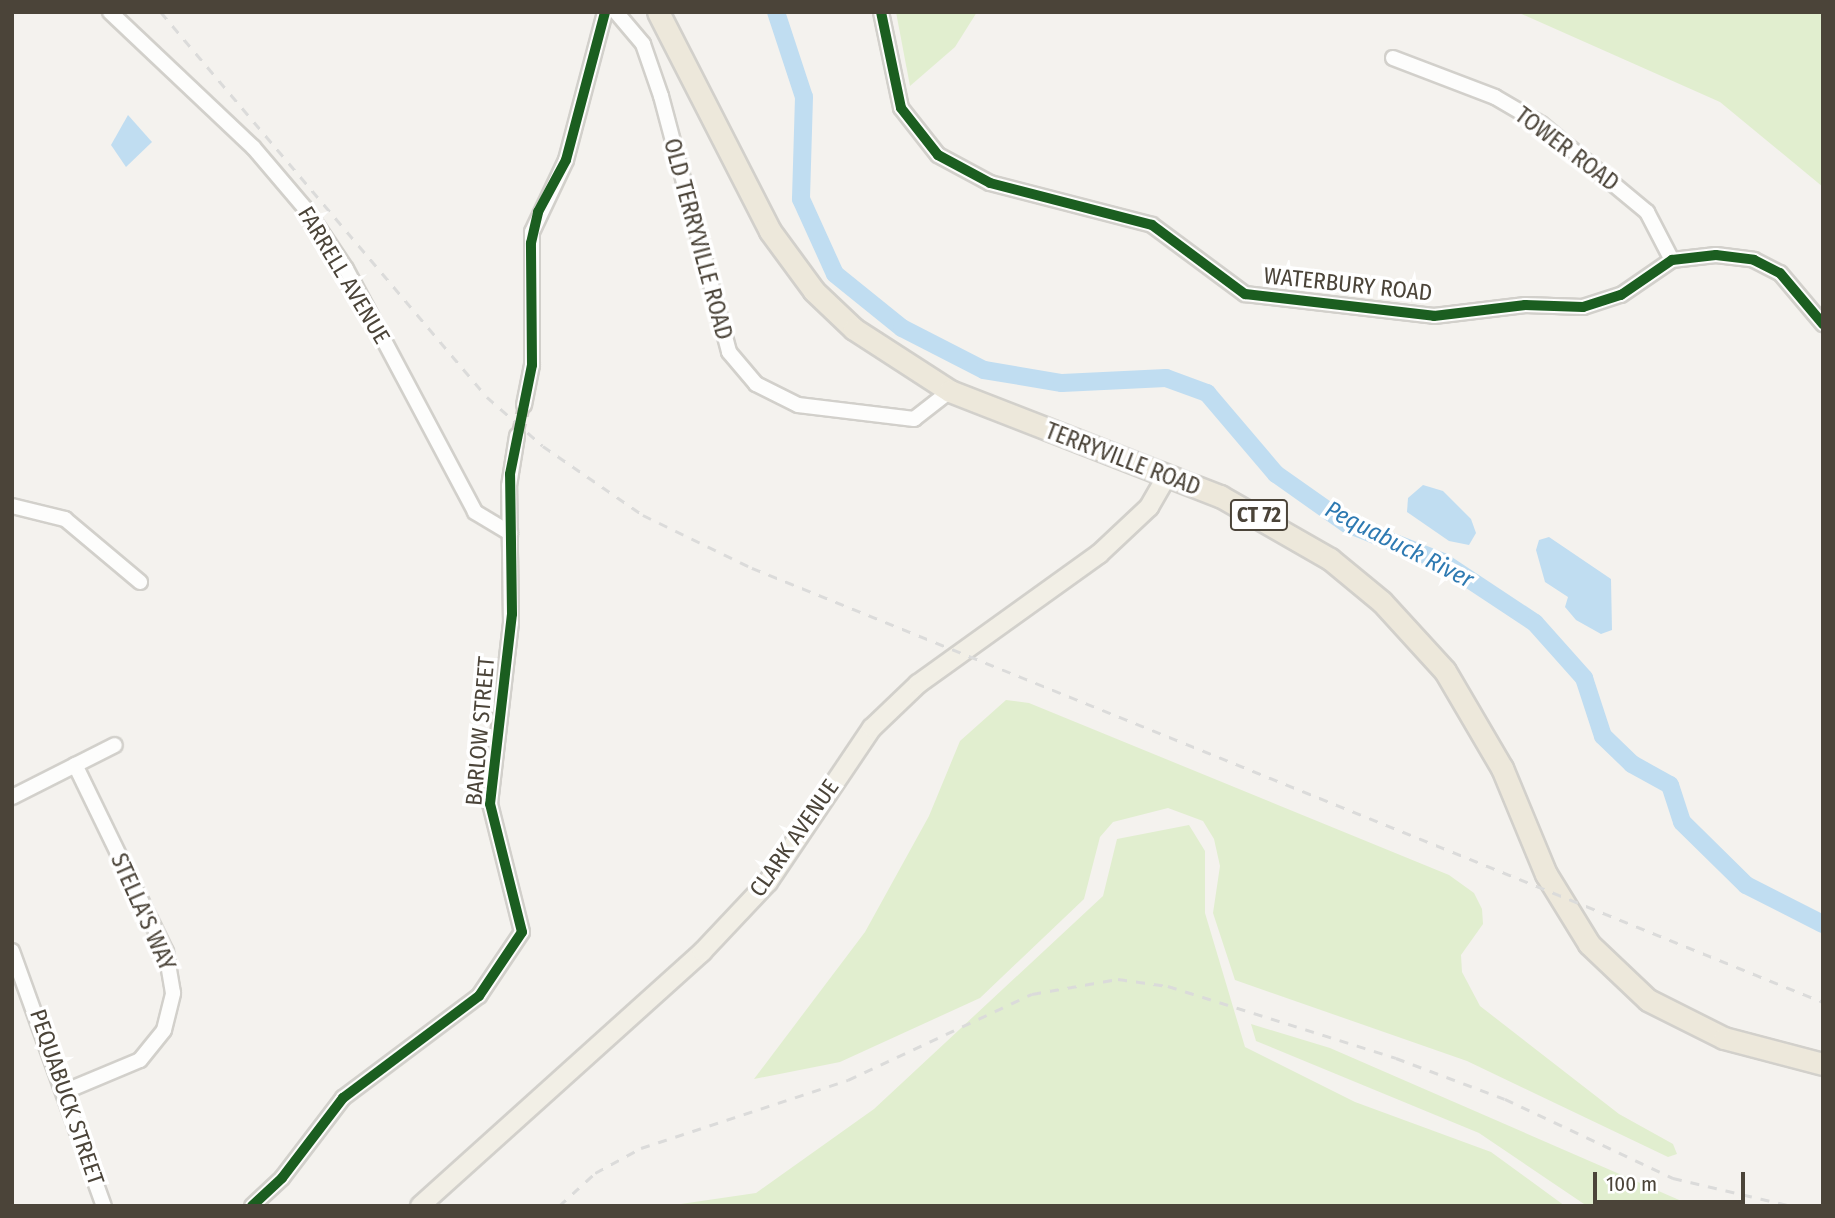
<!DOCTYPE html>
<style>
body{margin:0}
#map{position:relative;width:1835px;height:1218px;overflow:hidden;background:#f4f2ee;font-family:"Fira Sans Condensed",sans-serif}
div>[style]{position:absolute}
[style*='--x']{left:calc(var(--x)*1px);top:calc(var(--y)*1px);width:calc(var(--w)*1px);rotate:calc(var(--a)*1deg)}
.green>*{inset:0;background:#e1eecf}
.water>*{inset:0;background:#c0ddf1}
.river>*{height:18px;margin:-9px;padding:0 9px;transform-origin:9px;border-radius:9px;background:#c0ddf1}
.minor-tunnel>*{height:14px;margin-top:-7px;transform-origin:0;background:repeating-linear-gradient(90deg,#d2cfca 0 14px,transparent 0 21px)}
.roads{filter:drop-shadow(2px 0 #d2d0cb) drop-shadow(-2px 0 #d2d0cb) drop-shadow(0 2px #d2d0cb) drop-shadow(0 -2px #d2d0cb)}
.minor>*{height:14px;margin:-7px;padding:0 7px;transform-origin:7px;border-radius:7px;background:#fdfdfc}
.major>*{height:18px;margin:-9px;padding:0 9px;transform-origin:9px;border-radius:9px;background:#f2efe6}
.highway>*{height:21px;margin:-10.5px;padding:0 10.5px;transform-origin:10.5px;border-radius:10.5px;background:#ede8db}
.rail>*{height:2.5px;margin-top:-1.25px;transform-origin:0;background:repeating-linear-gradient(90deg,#dbdbda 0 9px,transparent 0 18px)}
.cycleway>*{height:10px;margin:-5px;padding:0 5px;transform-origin:5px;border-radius:5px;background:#1b5e20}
span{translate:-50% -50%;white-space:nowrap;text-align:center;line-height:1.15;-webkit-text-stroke:7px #fff;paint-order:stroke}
.shield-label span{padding:2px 5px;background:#fff;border:2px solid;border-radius:5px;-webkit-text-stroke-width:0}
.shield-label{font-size:21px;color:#4b4439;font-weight:700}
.street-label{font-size:23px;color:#4b4439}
.water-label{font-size:24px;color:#2e7ab2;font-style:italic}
.frame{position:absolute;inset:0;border:14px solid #4b4439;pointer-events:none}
.scale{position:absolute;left:1593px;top:1172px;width:152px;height:32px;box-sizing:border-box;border:4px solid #4b4439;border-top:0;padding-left:9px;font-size:21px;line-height:24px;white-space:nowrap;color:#4b4439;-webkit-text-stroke:5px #fff;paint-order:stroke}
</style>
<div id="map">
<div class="green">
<i style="clip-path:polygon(896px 12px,977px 12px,955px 47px,910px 86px)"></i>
<i style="clip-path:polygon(1517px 12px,1823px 12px,1823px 187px,1720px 102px)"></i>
<i style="clip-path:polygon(1006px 700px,1029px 703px,1449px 875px,1474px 893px,1482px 909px,1483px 924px,1461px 955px,1462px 972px,1480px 1006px,1619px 1114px,1673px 1144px,1677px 1154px,1668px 1157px,1467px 1061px,1235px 980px,1213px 913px,1220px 866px,1214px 839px,1203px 821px,1168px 808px,1113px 822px,1100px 837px,1084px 899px,980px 998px,840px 1062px,754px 1079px,865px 932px,929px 816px,960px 741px)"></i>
<i style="clip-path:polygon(1189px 825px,1205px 851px,1205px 913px,1245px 1047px,1355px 1102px,1491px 1152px,1565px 1206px,667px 1206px,756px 1193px,874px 1109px,1103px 896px,1117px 839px)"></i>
<i style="clip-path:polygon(1251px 1024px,1330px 1048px,1693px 1206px,1587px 1206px,1479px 1133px,1256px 1041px)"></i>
</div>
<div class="water">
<i style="clip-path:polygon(128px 115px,152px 142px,126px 167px,111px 145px)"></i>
<i style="clip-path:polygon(1423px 485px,1443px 491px,1471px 519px,1476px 533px,1469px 545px,1449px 541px,1407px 512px,1408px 498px)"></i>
<i style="clip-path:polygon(1549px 537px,1611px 579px,1612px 630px,1601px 634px,1576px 620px,1565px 607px,1568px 597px,1545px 582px,1536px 550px,1539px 540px)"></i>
</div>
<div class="river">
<i style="--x:776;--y:12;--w:89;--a:71.8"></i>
<i style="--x:804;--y:97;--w:102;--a:91.7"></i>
<i style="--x:801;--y:199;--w:82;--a:65.6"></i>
<i style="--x:835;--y:274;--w:86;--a:38.9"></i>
<i style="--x:902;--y:328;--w:92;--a:27.1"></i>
<i style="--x:984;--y:370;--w:79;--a:9.5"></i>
<i style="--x:1062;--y:383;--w:104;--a:-2.8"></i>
<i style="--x:1166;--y:378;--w:44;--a:20.1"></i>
<i style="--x:1207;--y:393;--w:106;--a:49.6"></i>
<i style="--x:1276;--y:474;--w:87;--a:35.2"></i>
<i style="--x:1347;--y:524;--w:103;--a:21.6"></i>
<i style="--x:1443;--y:562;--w:110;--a:33.5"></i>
<i style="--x:1535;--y:623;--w:74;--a:48.3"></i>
<i style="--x:1584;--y:678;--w:61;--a:71.9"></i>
<i style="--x:1603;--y:736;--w:40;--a:44"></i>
<i style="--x:1632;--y:764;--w:43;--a:28.9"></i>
<i style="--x:1670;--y:785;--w:39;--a:72"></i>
<i style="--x:1682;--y:822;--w:90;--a:44.5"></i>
<i style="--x:1746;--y:885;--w:86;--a:26.9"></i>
</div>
<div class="minor-tunnel">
<i style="--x:517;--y:436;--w:32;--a:-77"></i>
</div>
<div class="roads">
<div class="minor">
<i style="--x:110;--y:12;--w:197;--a:43.4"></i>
<i style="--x:253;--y:147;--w:80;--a:49.6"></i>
<i style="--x:305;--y:208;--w:73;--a:56.1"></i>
<i style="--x:346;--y:269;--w:275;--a:62"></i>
<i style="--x:475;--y:512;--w:41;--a:31"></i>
<i style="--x:616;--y:12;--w:42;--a:49.8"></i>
<i style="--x:643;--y:44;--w:55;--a:70.9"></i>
<i style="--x:661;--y:96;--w:265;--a:75.1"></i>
<i style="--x:729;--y:352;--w:42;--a:49.8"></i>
<i style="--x:756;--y:384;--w:47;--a:26.6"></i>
<i style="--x:798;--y:405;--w:117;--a:6.9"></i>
<i style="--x:914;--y:419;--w:46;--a:-37.9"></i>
<i style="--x:881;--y:12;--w:98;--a:78.2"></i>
<i style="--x:901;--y:108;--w:60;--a:51.8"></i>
<i style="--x:938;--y:155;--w:59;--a:28.3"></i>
<i style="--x:990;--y:183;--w:167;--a:14.5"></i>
<i style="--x:1152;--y:225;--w:116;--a:36.6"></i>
<i style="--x:1245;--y:294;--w:190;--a:6.6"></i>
<i style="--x:1434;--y:316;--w:92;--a:-6.9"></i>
<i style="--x:1525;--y:305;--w:58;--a:2"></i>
<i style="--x:1583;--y:307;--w:40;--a:-18"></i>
<i style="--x:1621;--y:295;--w:62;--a:-34.5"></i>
<i style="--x:1672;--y:260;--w:44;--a:-6.5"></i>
<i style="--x:1716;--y:255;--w:38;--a:7"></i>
<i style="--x:1754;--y:260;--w:29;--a:27"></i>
<i style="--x:1780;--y:273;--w:67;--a:49.9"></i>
<i style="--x:1393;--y:58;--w:109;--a:20.9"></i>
<i style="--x:1495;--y:97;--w:53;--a:30.4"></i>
<i style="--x:1541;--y:124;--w:138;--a:39.7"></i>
<i style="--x:1647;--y:212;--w:54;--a:62.5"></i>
<i style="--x:524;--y:405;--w:41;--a:-78.7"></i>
<i style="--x:532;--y:365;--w:133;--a:-90"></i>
<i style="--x:532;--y:232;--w:80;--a:-64.7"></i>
<i style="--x:566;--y:160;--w:153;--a:-75.2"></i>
<i style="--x:12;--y:506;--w:55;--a:13.8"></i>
<i style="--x:65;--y:519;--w:98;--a:40"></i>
<i style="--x:12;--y:797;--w:115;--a:-26.8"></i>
<i style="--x:12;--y:951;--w:271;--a:70.2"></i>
<i style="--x:66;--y:1091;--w:80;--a:-22.7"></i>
<i style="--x:140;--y:1060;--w:38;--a:-51"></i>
<i style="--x:164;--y:1030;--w:38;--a:-76"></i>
<i style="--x:173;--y:993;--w:42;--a:-99.7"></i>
<i style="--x:166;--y:952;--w:208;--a:-115.9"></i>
<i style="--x:252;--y:1206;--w:41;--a:-43"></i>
<i style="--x:282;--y:1178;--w:101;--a:-52.7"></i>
<i style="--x:343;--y:1098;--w:170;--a:-36.9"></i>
<i style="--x:479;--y:996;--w:77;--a:-56.1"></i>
<i style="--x:522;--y:932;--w:132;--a:-104"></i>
<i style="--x:490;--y:804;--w:182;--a:-83.4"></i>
<i style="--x:511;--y:623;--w:137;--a:-90.8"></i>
<i style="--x:509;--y:486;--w:51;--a:-80.9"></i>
</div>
<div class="major">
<i style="--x:420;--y:1206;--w:380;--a:-42"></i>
<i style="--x:702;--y:952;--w:96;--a:-46.7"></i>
<i style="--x:768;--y:882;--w:186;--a:-56"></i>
<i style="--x:872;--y:728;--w:64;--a:-43.7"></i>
<i style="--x:918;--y:684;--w:223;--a:-35.7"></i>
<i style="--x:1099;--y:554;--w:69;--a:-43.2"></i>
<i style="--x:1149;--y:507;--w:36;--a:-60"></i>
</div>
<div class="highway">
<i style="--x:658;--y:12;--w:246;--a:62.9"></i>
<i style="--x:770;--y:231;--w:74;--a:53.7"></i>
<i style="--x:814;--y:291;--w:55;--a:43.5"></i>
<i style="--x:854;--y:329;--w:114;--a:32.9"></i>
<i style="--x:950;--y:391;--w:290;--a:21.3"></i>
<i style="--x:1220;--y:496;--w:127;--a:29.8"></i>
<i style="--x:1330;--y:559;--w:67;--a:39.6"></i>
<i style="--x:1382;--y:602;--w:93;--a:47.6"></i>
<i style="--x:1445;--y:671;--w:113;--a:59.6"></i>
<i style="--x:1502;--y:768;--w:115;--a:67.5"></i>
<i style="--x:1546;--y:874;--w:82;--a:58.4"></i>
<i style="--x:1589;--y:944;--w:81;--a:43.5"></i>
<i style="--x:1648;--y:1000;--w:85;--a:26.6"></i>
<i style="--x:1724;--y:1038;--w:102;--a:14.7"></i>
</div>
</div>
<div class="rail">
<i style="--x:161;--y:12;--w:504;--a:49.74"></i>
<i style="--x:487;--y:397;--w:74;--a:41.2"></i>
<i style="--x:543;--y:446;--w:121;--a:34.6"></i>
<i style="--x:643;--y:515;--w:121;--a:25.9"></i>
<i style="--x:752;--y:568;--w:1156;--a:22.06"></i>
<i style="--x:559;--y:1206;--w:49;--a:-42.5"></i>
<i style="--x:595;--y:1173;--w:52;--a:-28.5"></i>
<i style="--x:641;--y:1148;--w:218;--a:-18.2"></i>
<i style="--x:848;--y:1080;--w:203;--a:-25.1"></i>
<i style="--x:1032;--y:994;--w:87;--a:-9.9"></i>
<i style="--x:1118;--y:979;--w:50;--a:8"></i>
<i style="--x:1168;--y:986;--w:239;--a:17.5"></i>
<i style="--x:1396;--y:1058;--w:116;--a:20.6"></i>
<i style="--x:1505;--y:1099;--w:186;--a:25.2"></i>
<i style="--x:1673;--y:1178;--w:121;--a:13.3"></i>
</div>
<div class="cycleway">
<i style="--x:881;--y:12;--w:98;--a:78.2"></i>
<i style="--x:901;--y:108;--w:60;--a:51.8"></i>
<i style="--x:938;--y:155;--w:59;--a:28.3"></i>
<i style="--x:990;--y:183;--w:167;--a:14.5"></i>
<i style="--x:1152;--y:225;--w:116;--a:36.6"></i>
<i style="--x:1245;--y:294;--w:190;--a:6.6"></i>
<i style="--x:1434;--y:316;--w:92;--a:-6.9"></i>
<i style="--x:1525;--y:305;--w:58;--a:2"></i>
<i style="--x:1583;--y:307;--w:40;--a:-18"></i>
<i style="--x:1621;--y:295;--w:62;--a:-34.5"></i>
<i style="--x:1672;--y:260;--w:44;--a:-6.5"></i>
<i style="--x:1716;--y:255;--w:38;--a:7"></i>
<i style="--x:1754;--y:260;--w:29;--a:27"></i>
<i style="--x:1780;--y:273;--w:67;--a:49.9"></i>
<i style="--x:252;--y:1206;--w:41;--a:-43"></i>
<i style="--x:282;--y:1178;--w:101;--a:-52.7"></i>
<i style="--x:343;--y:1098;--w:170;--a:-36.9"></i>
<i style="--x:479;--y:996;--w:77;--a:-56.1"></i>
<i style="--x:522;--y:932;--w:132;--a:-104"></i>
<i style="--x:490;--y:804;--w:191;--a:-83.4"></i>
<i style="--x:512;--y:614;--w:140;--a:-90.8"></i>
<i style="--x:510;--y:474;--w:111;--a:-78.6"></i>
<i style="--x:532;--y:365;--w:122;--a:-90.5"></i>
<i style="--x:531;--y:243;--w:32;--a:-77"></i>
<i style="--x:538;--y:212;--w:59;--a:-61.7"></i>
<i style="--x:566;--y:160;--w:153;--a:-75.2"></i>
</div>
<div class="shield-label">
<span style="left:1259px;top:515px">CT 72</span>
</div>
<div class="street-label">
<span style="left:1567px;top:149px;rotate:37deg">TOWER ROAD</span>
<span style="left:698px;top:239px;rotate:75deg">OLD TERRYVILLE ROAD</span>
<span style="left:344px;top:275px;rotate:59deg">FARRELL AVENUE</span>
<span style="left:1348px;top:284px;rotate:6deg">WATERBURY ROAD</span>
<span style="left:1123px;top:459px;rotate:21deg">TERRYVILLE ROAD</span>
<span style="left:480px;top:731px;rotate:-85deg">BARLOW STREET</span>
<span style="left:794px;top:838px;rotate:-55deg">CLARK AVENUE</span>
<span style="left:143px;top:912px;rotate:66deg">STELLA'S WAY</span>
<span style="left:67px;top:1097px;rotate:71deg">PEQUABUCK STREET</span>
</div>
<div class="water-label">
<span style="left:1399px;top:545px;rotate:27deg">Pequabuck River</span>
</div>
<div class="frame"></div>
<div class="scale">100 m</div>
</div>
